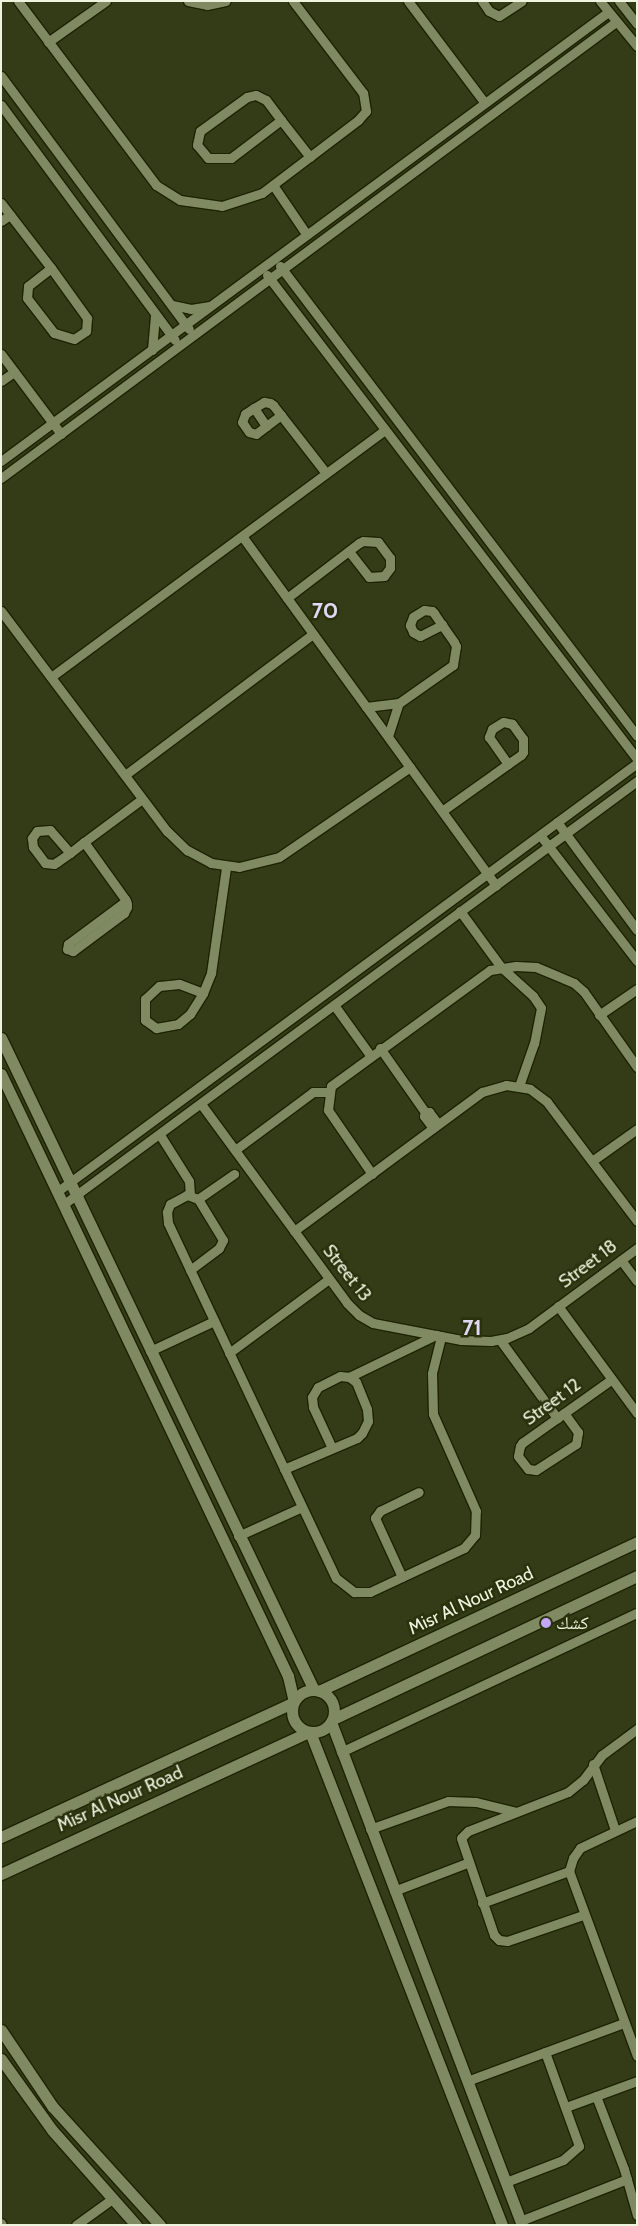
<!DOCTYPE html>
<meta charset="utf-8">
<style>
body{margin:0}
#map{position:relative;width:638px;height:2226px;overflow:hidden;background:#343c17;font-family:Cabin,"Noto Naskh Arabic",sans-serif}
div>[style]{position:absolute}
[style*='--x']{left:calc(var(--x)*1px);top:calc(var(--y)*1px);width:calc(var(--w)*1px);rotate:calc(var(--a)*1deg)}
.roads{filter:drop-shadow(1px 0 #1c2300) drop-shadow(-1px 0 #1c2300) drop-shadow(0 1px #1c2300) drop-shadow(0 -1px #1c2300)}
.minor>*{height:9px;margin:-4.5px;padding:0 4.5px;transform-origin:4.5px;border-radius:4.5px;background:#808a62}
.tertiary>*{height:11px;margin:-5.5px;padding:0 5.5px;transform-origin:5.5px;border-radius:5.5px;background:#808a62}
.tertiary>.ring{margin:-5.5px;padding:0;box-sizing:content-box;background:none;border:11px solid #808a62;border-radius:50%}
.dots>*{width:14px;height:14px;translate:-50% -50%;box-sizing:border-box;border:2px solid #2a320d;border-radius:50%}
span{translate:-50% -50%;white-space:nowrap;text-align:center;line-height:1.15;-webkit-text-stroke:5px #2a320d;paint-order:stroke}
.street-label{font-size:18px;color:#eef4de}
.poi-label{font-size:18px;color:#eef4de}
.left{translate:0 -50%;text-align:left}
.district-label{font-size:22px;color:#e0d7f4;font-weight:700}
.frame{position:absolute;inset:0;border:2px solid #eef4de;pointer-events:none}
</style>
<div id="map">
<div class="roads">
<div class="minor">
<i style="--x:18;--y:1;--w:230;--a:53.1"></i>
<i style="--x:156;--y:185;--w:28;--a:32"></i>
<i style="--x:180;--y:200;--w:42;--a:8.1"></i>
<i style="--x:222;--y:206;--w:42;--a:-18"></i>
<i style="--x:262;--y:193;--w:121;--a:-37.2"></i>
<i style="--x:358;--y:120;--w:12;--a:-48"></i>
<i style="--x:366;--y:111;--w:18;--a:-99"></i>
<i style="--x:363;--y:93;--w:116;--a:-127.3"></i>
<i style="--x:188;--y:1;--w:19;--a:12"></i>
<i style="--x:207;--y:5;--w:19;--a:-12"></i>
<i style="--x:408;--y:1;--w:126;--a:53"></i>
<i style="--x:482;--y:1;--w:12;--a:55"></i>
<i style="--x:489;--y:11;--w:11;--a:27"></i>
<i style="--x:499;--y:16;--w:27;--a:-33"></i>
<i style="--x:600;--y:1;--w:58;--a:50.6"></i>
<i style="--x:619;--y:1;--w:29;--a:52"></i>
<i style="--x:48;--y:42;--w:71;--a:-35.3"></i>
<i style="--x:1;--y:76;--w:315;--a:53.4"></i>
<i style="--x:1;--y:105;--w:292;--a:53.5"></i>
<i style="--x:281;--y:120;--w:63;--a:142.8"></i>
<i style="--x:231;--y:158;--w:23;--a:180"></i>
<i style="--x:208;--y:158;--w:17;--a:-130"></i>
<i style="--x:197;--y:145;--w:14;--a:-78"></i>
<i style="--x:200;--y:131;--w:58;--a:-35.9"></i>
<i style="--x:247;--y:97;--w:9;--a:-13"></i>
<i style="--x:256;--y:95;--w:11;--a:27"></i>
<i style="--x:266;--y:100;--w:25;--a:53"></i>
<i style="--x:281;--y:120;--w:47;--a:51.9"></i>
<i style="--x:273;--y:185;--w:60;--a:55.8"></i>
<i style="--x:1;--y:203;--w:82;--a:52.4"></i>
<i style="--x:51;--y:268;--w:62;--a:54.2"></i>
<i style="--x:87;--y:318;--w:13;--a:94"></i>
<i style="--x:86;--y:331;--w:14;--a:146"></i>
<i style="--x:74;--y:339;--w:21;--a:-163"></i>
<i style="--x:54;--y:333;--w:44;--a:-127.6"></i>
<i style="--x:27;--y:298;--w:12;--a:-85"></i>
<i style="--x:28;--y:286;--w:29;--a:-38"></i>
<i style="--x:1;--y:221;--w:11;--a:-34"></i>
<i style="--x:280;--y:266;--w:590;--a:52.78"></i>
<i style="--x:267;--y:275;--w:609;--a:52.6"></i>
<i style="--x:172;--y:305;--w:19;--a:12"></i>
<i style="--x:191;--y:309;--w:19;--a:-9"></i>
<i style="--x:152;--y:350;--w:35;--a:-85"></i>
<i style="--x:1;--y:354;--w:100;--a:53.1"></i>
<i style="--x:1;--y:381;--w:16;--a:-35"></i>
<i style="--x:254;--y:408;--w:22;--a:56"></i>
<i style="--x:281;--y:415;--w:31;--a:143"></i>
<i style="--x:256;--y:434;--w:7;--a:-164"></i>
<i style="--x:249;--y:432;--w:12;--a:-125"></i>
<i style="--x:242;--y:422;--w:9;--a:-69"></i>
<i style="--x:245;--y:414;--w:11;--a:-34"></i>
<i style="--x:254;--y:408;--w:12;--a:-31"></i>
<i style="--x:264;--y:402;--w:6;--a:9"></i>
<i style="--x:270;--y:403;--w:4;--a:34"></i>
<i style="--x:273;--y:405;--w:86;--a:52.1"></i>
<i style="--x:1;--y:461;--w:755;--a:-36.49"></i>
<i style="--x:1;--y:478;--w:766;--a:-36.56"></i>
<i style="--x:242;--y:536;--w:432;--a:54"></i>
<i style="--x:287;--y:598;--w:91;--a:-37.4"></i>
<i style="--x:359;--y:543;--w:4;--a:-27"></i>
<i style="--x:363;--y:541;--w:15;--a:4"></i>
<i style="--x:378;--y:542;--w:20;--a:53"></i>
<i style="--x:390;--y:558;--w:10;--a:90"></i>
<i style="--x:390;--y:568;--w:10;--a:127"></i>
<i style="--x:384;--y:576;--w:15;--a:176"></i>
<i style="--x:369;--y:577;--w:33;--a:-128"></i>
<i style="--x:1;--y:611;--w:276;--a:53"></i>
<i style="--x:167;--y:831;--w:28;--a:44"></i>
<i style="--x:187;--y:850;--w:27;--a:28"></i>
<i style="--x:211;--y:863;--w:28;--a:8"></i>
<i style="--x:239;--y:867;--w:41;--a:-14"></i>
<i style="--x:279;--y:857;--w:159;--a:-34.5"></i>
<i style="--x:51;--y:677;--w:415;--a:-36.5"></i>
<i style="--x:366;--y:707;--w:33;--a:-7"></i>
<i style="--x:399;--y:703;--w:66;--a:-35.1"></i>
<i style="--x:453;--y:665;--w:19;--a:-81"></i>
<i style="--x:456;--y:646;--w:4;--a:-117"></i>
<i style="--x:454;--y:642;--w:21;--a:-125"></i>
<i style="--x:442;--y:625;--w:14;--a:-124"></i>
<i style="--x:434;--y:613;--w:3;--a:-135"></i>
<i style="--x:432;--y:611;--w:8;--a:-173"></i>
<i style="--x:424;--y:610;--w:13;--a:148"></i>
<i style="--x:413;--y:617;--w:9;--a:111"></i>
<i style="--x:410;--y:625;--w:8;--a:67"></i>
<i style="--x:413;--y:632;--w:8;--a:30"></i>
<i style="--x:420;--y:636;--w:25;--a:-27"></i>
<i style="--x:388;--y:736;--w:35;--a:-72"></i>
<i style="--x:125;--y:775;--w:235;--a:-36.9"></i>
<i style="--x:442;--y:811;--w:81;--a:-35.5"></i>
<i style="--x:508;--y:764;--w:16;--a:-35"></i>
<i style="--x:521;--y:755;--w:4;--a:-56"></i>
<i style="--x:523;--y:752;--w:13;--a:-90"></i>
<i style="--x:523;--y:739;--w:19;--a:-126"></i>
<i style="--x:512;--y:724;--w:9;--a:-167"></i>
<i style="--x:503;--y:722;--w:13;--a:148"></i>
<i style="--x:492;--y:729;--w:9;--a:111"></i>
<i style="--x:489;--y:737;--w:33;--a:55"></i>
<i style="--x:557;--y:822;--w:134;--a:53.5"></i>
<i style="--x:540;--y:835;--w:159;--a:52.4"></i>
<i style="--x:84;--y:842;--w:70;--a:54.3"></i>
<i style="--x:125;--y:899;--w:2;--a:63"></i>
<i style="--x:126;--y:901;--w:3;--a:72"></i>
<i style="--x:127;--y:904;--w:3;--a:90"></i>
<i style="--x:127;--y:907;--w:7;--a:117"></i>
<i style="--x:124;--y:913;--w:64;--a:143.3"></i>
<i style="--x:73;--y:951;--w:6;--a:-162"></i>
<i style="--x:67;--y:949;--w:5;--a:-79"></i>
<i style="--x:68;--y:944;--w:72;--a:-36.6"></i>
<i style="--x:70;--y:853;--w:30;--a:-131"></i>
<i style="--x:50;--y:830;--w:13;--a:176"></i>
<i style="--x:37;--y:831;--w:9;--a:126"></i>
<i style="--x:32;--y:838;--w:9;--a:84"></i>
<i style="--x:33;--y:847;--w:20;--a:53"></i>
<i style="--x:45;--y:863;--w:9;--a:6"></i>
<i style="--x:54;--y:864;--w:4;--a:-34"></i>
<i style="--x:57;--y:862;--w:16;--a:-35"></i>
<i style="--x:70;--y:853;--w:18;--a:-38"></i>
<i style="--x:84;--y:842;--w:72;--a:-36.6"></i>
<i style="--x:460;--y:911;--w:69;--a:53.8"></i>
<i style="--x:501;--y:967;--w:43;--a:42.2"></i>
<i style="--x:533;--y:996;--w:14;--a:56"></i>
<i style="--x:541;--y:1008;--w:36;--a:101"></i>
<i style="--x:534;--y:1043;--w:46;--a:109.2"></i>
<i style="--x:203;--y:993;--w:26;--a:-159"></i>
<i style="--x:179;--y:984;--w:20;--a:174"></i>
<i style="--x:159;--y:986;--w:19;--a:137"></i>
<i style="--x:145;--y:999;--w:21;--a:90"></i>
<i style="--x:145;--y:1020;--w:14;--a:36"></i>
<i style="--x:156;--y:1028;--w:22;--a:-10"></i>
<i style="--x:178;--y:1024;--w:16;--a:-40"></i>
<i style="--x:190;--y:1014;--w:25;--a:-58"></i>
<i style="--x:203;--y:993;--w:22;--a:-68"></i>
<i style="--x:211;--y:973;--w:107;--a:-81.9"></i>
<i style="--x:334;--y:1005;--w:62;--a:54.2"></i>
<i style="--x:599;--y:1015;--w:46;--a:-34.4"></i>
<i style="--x:380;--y:1048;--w:78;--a:54.9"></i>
<i style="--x:201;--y:1104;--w:247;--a:53.7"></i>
<i style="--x:347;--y:1303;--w:17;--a:45"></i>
<i style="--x:359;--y:1315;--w:16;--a:30"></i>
<i style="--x:373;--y:1323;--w:90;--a:10.9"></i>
<i style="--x:461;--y:1340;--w:30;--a:2"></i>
<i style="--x:491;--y:1341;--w:16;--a:-11"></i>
<i style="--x:507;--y:1338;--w:24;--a:-24"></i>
<i style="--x:529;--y:1328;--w:134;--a:-36.5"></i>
<i style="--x:433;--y:1128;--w:15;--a:-127"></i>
<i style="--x:424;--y:1116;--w:4;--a:-76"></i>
<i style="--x:425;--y:1112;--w:4;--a:0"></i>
<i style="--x:429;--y:1112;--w:15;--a:53"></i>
<i style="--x:160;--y:1135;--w:54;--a:57.8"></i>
<i style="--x:189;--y:1181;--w:14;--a:86"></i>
<i style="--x:235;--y:1150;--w:97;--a:-36.6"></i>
<i style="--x:313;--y:1092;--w:15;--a:0"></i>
<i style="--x:592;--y:1161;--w:55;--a:-35.4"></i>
<i style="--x:372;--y:1174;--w:78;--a:-124.5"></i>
<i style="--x:328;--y:1110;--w:24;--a:-83"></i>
<i style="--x:331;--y:1086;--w:197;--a:-36.1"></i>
<i style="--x:490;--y:970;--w:26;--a:-9"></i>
<i style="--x:516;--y:966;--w:20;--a:3"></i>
<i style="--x:536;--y:967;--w:41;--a:22.8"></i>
<i style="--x:574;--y:983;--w:13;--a:42"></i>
<i style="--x:584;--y:992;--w:92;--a:54.8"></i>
<i style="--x:58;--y:1191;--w:720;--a:-36.47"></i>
<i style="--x:198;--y:1199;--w:44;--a:-34.8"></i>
<i style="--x:64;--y:1204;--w:712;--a:-36.44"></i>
<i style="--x:294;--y:1231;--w:234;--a:-36.5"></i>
<i style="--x:482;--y:1092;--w:25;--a:-16"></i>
<i style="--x:506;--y:1085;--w:24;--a:9"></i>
<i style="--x:530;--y:1089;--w:21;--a:37"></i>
<i style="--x:547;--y:1102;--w:149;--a:52.9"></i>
<i style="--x:621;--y:1260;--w:26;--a:53"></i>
<i style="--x:190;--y:1270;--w:36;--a:-37"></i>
<i style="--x:219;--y:1248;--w:9;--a:-63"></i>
<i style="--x:223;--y:1240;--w:48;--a:-121.4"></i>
<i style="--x:198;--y:1199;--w:12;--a:-160"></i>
<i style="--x:187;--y:1195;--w:19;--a:152"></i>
<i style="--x:170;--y:1204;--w:9;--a:111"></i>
<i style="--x:167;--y:1212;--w:11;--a:85"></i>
<i style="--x:168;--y:1223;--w:393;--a:64.7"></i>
<i style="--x:336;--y:1578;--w:23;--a:38"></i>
<i style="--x:354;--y:1592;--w:16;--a:0"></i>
<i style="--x:370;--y:1592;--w:104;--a:-25.1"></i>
<i style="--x:464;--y:1548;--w:17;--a:-50"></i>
<i style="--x:475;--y:1535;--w:24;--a:-88"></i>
<i style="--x:476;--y:1511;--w:106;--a:-113.9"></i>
<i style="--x:433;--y:1414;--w:41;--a:-91.4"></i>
<i style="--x:432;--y:1373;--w:38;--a:-76"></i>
<i style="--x:558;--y:1306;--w:133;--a:53.6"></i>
<i style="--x:500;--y:1340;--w:97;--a:53.8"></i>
<i style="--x:150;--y:1351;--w:71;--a:-25.1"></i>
<i style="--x:229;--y:1353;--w:124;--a:-36.5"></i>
<i style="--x:349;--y:1377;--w:97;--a:-25.8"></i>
<i style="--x:564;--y:1413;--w:24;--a:54"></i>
<i style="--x:578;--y:1432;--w:12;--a:99"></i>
<i style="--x:576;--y:1444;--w:48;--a:147"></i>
<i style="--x:536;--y:1470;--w:8;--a:-173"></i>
<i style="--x:528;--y:1469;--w:16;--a:-128"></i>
<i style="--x:518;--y:1456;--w:10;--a:-79"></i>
<i style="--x:520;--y:1446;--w:4;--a:-56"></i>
<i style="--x:522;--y:1443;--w:110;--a:-35.4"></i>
<i style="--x:284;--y:1469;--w:79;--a:-23"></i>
<i style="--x:357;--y:1438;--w:7;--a:-45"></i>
<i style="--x:362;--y:1433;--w:13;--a:-63"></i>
<i style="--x:368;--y:1421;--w:12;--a:-95"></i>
<i style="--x:367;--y:1409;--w:29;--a:-112"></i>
<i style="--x:356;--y:1382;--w:9;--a:-144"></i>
<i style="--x:349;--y:1377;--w:9;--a:-174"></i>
<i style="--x:340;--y:1376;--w:25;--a:153"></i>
<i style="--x:318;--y:1387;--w:12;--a:121"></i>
<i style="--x:312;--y:1397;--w:10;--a:84"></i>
<i style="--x:313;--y:1407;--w:45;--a:65.1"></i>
<i style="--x:238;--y:1536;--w:70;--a:-24.4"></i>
<i style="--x:402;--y:1577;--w:65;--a:-114.6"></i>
<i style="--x:375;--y:1518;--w:9;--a:-54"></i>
<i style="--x:380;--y:1511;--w:43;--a:-26"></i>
<i style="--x:341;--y:1752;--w:327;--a:-25.2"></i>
<i style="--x:593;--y:1764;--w:70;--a:71.6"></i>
<i style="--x:637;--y:1821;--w:63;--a:154.7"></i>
<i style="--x:580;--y:1848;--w:12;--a:125"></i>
<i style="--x:573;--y:1858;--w:14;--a:107"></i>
<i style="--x:569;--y:1871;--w:197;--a:69.8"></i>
<i style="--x:370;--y:1829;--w:83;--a:-19.7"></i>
<i style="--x:448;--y:1801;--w:28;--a:2"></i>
<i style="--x:476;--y:1802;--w:41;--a:14"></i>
<i style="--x:394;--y:1891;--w:78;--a:-21"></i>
<i style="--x:482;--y:1903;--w:93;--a:-20.2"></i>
<i style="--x:583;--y:1915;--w:80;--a:161.1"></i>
<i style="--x:507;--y:1941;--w:8;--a:-173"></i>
<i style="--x:499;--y:1940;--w:7;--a:-135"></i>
<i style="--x:494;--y:1935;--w:102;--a:-108.8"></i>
<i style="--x:461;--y:1838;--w:10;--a:-45"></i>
<i style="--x:468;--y:1831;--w:107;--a:-21.3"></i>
<i style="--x:568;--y:1792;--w:19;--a:-39"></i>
<i style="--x:583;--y:1780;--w:31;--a:-53"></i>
<i style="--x:602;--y:1755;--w:44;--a:-36.6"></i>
<i style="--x:467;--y:2081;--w:167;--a:-20.3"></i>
<i style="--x:596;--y:2096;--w:78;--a:69"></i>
<i style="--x:624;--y:2169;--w:48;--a:74.2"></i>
<i style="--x:566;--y:2107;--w:76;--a:-20.1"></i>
<i style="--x:506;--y:2182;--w:61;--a:-21.1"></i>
<i style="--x:563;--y:2160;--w:21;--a:-41"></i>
<i style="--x:579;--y:2146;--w:100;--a:-109.9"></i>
<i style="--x:520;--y:2221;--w:115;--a:-21.4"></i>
<i style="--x:1;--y:2223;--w:2;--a:63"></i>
<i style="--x:76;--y:2225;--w:44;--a:-35.8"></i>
</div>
<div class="tertiary">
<i style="--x:1;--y:1038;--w:723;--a:64.36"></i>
<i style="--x:1;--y:1074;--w:667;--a:64.51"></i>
<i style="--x:288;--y:1676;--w:26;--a:77"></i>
<i class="ring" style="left:292px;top:1690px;width:31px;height:31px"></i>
<i style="--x:319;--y:1691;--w:351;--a:-25.1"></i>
<i style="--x:333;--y:1719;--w:336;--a:-25.2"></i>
<i style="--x:331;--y:1722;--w:538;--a:69.21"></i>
<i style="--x:310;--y:1732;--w:529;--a:68.72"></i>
<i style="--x:1;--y:1837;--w:321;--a:-24.7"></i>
<i style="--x:1;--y:1874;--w:338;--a:-24.8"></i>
<i style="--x:1;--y:2030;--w:92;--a:56.1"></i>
<i style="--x:52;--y:2106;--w:161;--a:47.8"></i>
<i style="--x:1;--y:2059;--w:87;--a:54.3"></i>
<i style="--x:52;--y:2130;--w:127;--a:48.5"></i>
</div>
</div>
<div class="dots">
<i style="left:546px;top:1623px;background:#c2a8f3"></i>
</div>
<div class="street-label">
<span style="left:588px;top:1264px;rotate:-37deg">Street 18</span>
<span style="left:347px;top:1273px;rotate:52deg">Street 13</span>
<span style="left:552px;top:1402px;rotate:-36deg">Street 12</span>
<span style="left:471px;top:1601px;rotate:-25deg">Misr Al Nour Road</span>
<span style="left:120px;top:1799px;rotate:-24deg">Misr Al Nour Road</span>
</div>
<div class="poi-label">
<span class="left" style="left:556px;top:1623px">كشك</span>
</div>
<div class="district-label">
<span style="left:325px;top:611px">70</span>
<span style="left:472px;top:1328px">71</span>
</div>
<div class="frame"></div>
</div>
